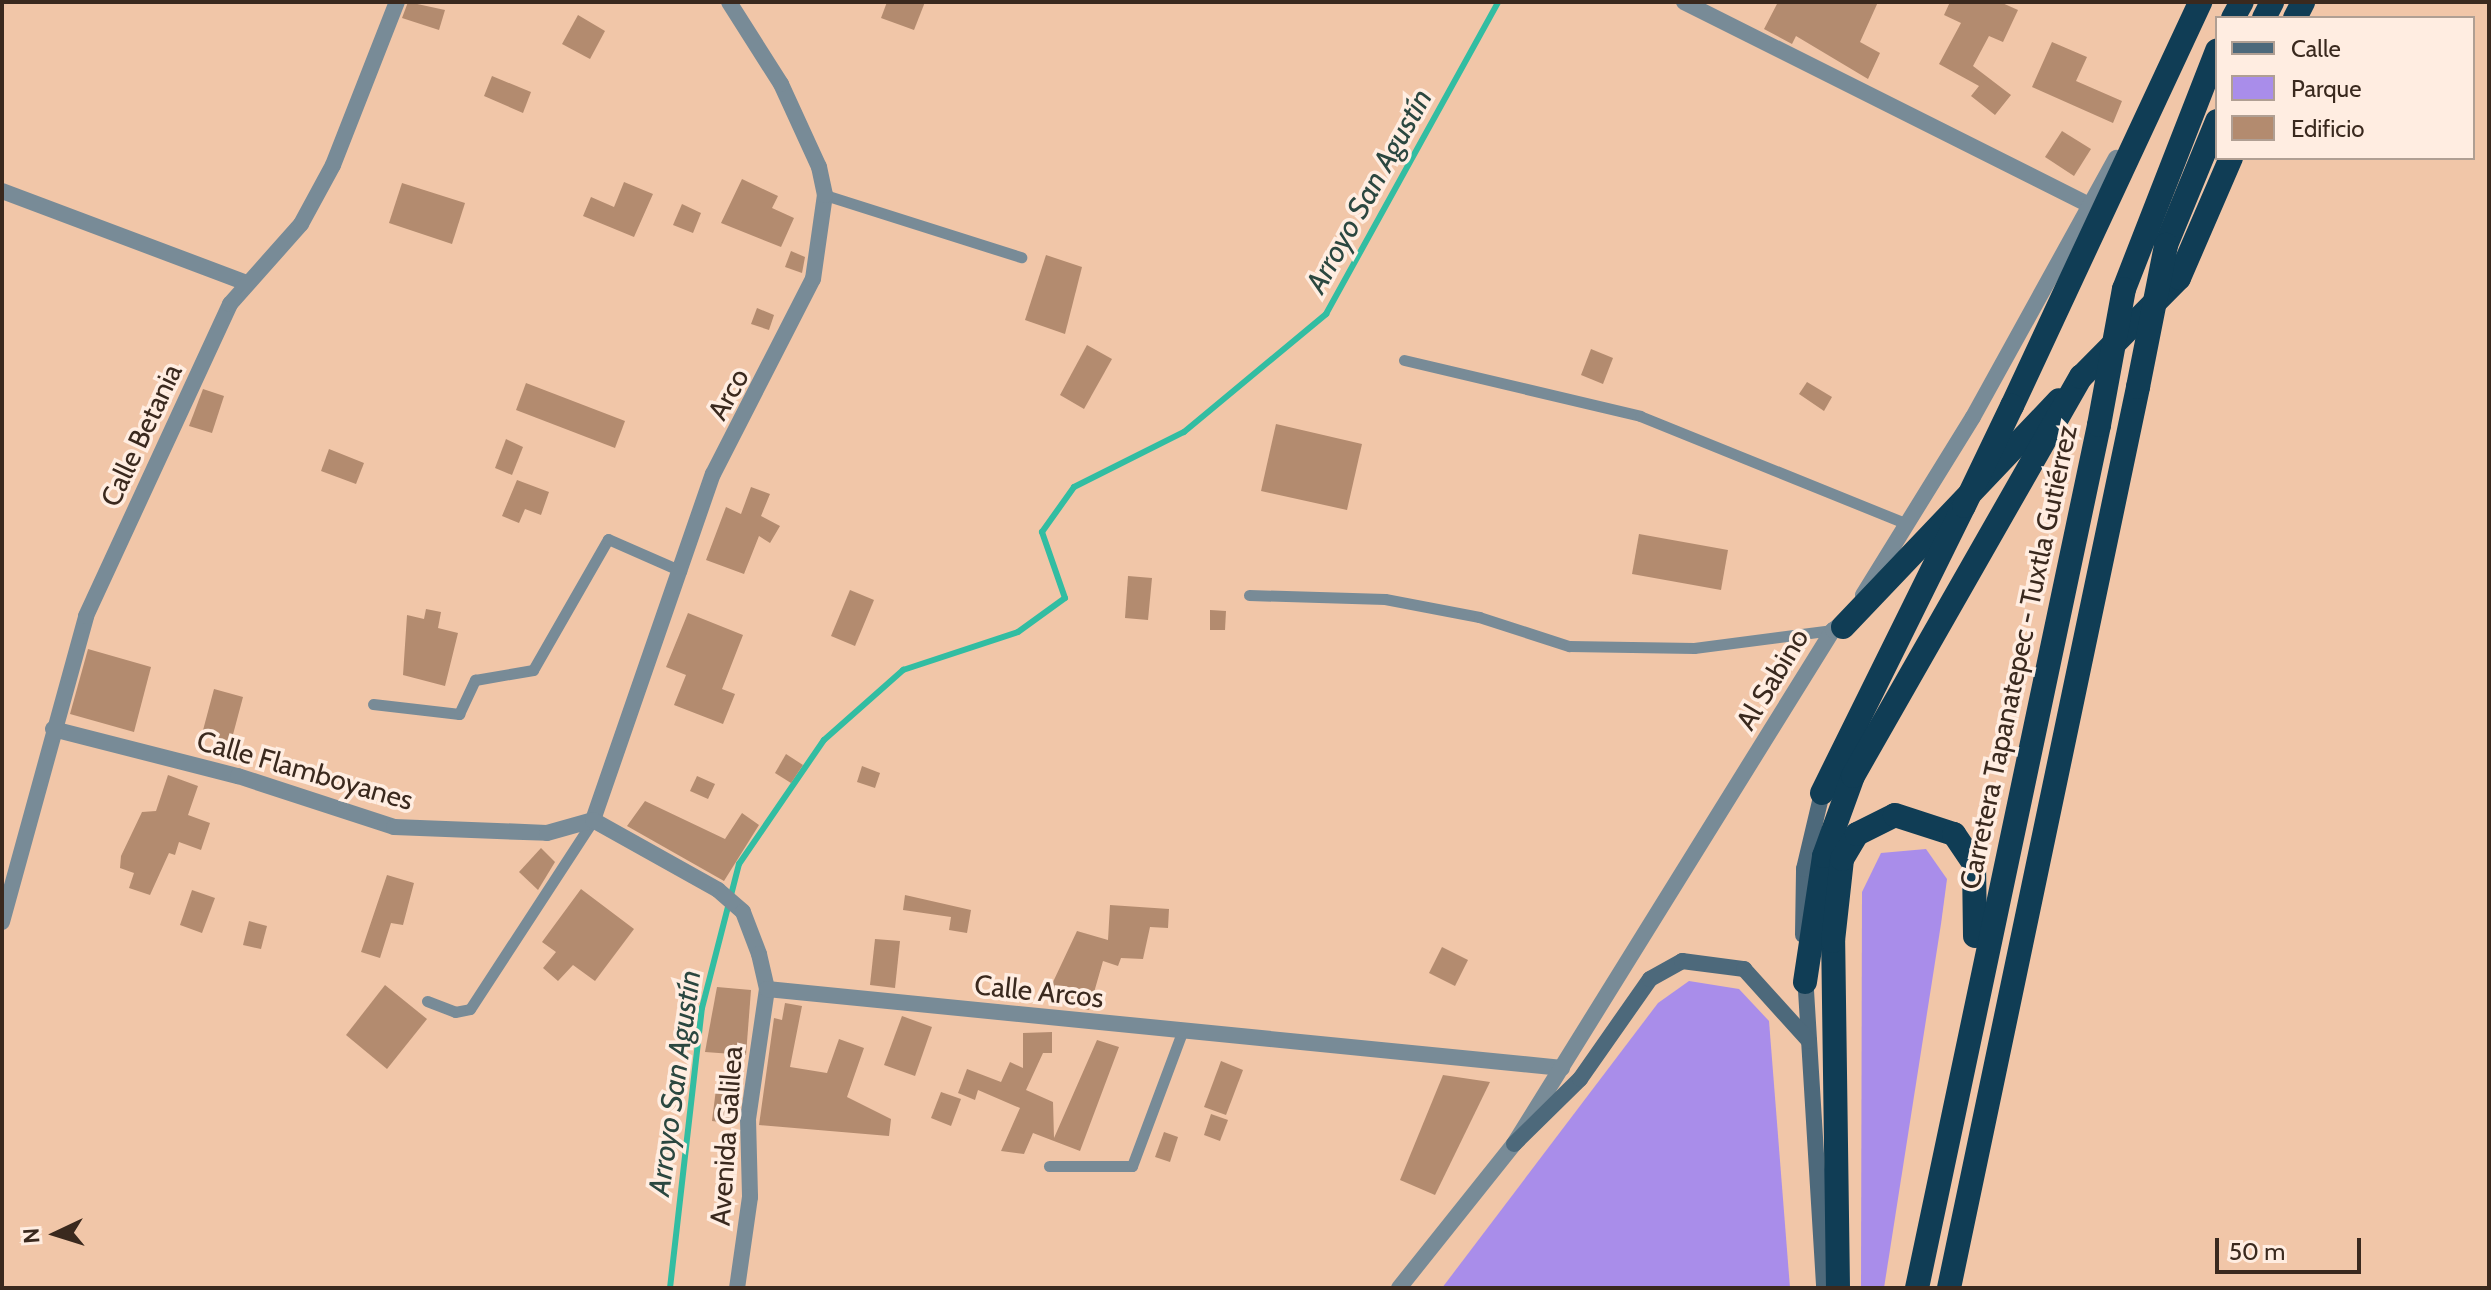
<!DOCTYPE html>
<meta charset="utf-8">
<style>
body{margin:0}
#map{position:relative;width:2491px;height:1290px;overflow:hidden;background:#f1c6a8;font-family:Cabin,sans-serif}
div>[style]{position:absolute}
[style*='--x']{left:calc(var(--x)*1px);top:calc(var(--y)*1px);width:calc(var(--w)*1px);rotate:calc(var(--a)*1deg)}
.green>*{inset:0;background:#a98dea}
.stream>*{height:6px;margin:-3px;padding:0 3px;transform-origin:3px;border-radius:3px;background:#32bda2}
.building>*{inset:0;background:#b38b6f}
.lane>*{height:11px;margin:-5.5px;padding:0 5.5px;transform-origin:5.5px;border-radius:5.5px;background:#788b97}
.street>*{height:16px;margin:-8px;padding:0 8px;transform-origin:8px;border-radius:8px;background:#788b97}
.secondary>*{height:16px;margin:-8px;padding:0 8px;transform-origin:8px;border-radius:8px;background:#4d697b}
.highway>*{height:24px;margin:-12px;padding:0 12px;transform-origin:12px;border-radius:12px;background:#103d55}
.highway-bridge>*{height:24px;margin:-12px;padding:0 12px;transform-origin:12px;border-radius:12px;background:#103d55}
span{translate:-50% -50%;white-space:nowrap;text-align:center;line-height:1.15;-webkit-text-stroke:7px #ffede1;paint-order:stroke}
.street-label{font-size:28px;color:#3a291e}
.water-label{font-size:30px;color:#2b4740;font-style:italic}
.frame{position:absolute;inset:0;border:4px solid #3a291e;pointer-events:none}
.legend{position:absolute;left:2215px;top:16px;width:260px;height:144px;box-sizing:border-box;background:#ffede1;border:2px solid #b09f93;margin:0;padding:10px 14px;list-style:none;font-size:24px;color:#3a291e}
.legend li{display:flex;align-items:center;gap:16px;height:40px}
.legend b{width:40px;border:2px solid #b09f93}
.north{position:absolute;left:16px;top:1194px;width:80px;height:80px;-webkit-text-stroke:6px #ffede1;paint-order:stroke;rotate:266deg;font-size:22px;font-weight:700;line-height:32px;text-align:center;color:#3a291e}
.north::after{content:'';display:block;margin:auto;width:28px;height:36px;background:#3a291e;clip-path:polygon(50% 0,100% 100%,50% 72%,0 100%)}
.scale{position:absolute;left:2215px;top:1238px;width:146px;height:36px;box-sizing:border-box;border:4px solid #3a291e;border-top:0;padding-left:10px;font-size:24px;line-height:28px;white-space:nowrap;color:#3a291e;-webkit-text-stroke:6px #ffede1;paint-order:stroke}
</style>
<div id="map">
<div class="green">
<i style="clip-path:polygon(1926px 849px,1947px 879px,1941px 924px,1884px 1288px,1861px 1288px,1862px 892px,1881px 853px)"></i>
<i style="clip-path:polygon(1689px 981px,1739px 989px,1769px 1021px,1790px 1288px,1442px 1288px,1658px 1003px)"></i>
</div>
<div class="stream">
<i style="--x:670;--y:1288;--w:282;--a:-83.5"></i>
<i style="--x:702;--y:1008;--w:149;--a:-75.6"></i>
<i style="--x:739;--y:864;--w:150;--a:-55.6"></i>
<i style="--x:824;--y:740;--w:106;--a:-41.5"></i>
<i style="--x:903;--y:670;--w:121;--a:-18.3"></i>
<i style="--x:1018;--y:632;--w:58;--a:-35.9"></i>
<i style="--x:1065;--y:598;--w:70;--a:-109.2"></i>
<i style="--x:1042;--y:532;--w:55;--a:-54.6"></i>
<i style="--x:1074;--y:487;--w:123;--a:-26.6"></i>
<i style="--x:1184;--y:432;--w:185;--a:-39.7"></i>
<i style="--x:1326;--y:314;--w:356;--a:-61.1"></i>
</div>
<div class="building">
<i style="clip-path:polygon(408px 2px,445px 10px,439px 30px,402px 18px)"></i>
<i style="clip-path:polygon(887px 2px,925px 2px,914px 30px,881px 18px)"></i>
<i style="clip-path:polygon(1778px 2px,1878px 2px,1860px 42px,1880px 53px,1868px 79px,1796px 36px,1792px 44px,1764px 29px)"></i>
<i style="clip-path:polygon(1950px 2px,2000px 2px,2018px 10px,2003px 42px,1989px 36px,1973px 66px,2011px 95px,1995px 115px,1971px 96px,1979px 86px,1939px 64px,1961px 23px,1944px 15px)"></i>
<i style="clip-path:polygon(578px 15px,605px 31px,590px 59px,562px 44px)"></i>
<i style="clip-path:polygon(2052px 42px,2087px 57px,2076px 81px,2122px 101px,2113px 123px,2032px 87px)"></i>
<i style="clip-path:polygon(492px 76px,531px 92px,523px 113px,484px 96px)"></i>
<i style="clip-path:polygon(2062px 131px,2091px 149px,2074px 176px,2045px 157px)"></i>
<i style="clip-path:polygon(742px 179px,778px 196px,772px 208px,794px 218px,781px 247px,721px 223px)"></i>
<i style="clip-path:polygon(624px 182px,653px 194px,634px 237px,583px 216px,591px 197px,614px 207px)"></i>
<i style="clip-path:polygon(402px 183px,465px 203px,452px 244px,389px 223px)"></i>
<i style="clip-path:polygon(682px 204px,701px 213px,693px 233px,673px 225px)"></i>
<i style="clip-path:polygon(791px 251px,805px 257px,802px 273px,785px 267px)"></i>
<i style="clip-path:polygon(1046px 255px,1082px 267px,1065px 334px,1025px 320px)"></i>
<i style="clip-path:polygon(757px 308px,774px 315px,769px 330px,751px 324px)"></i>
<i style="clip-path:polygon(1087px 345px,1112px 359px,1084px 409px,1060px 395px)"></i>
<i style="clip-path:polygon(1591px 349px,1613px 358px,1603px 384px,1581px 375px)"></i>
<i style="clip-path:polygon(1807px 382px,1832px 397px,1824px 411px,1799px 394px)"></i>
<i style="clip-path:polygon(526px 383px,625px 421px,615px 448px,516px 410px)"></i>
<i style="clip-path:polygon(203px 389px,224px 396px,212px 433px,189px 426px)"></i>
<i style="clip-path:polygon(1276px 424px,1362px 444px,1347px 510px,1261px 491px)"></i>
<i style="clip-path:polygon(506px 439px,523px 447px,512px 475px,495px 468px)"></i>
<i style="clip-path:polygon(329px 449px,364px 463px,356px 484px,321px 471px)"></i>
<i style="clip-path:polygon(517px 480px,549px 492px,541px 515px,525px 509px,519px 523px,502px 516px)"></i>
<i style="clip-path:polygon(751px 487px,770px 494px,761px 516px,780px 526px,770px 543px,759px 536px,744px 574px,706px 560px,726px 507px,741px 514px)"></i>
<i style="clip-path:polygon(1639px 534px,1728px 550px,1721px 590px,1632px 574px)"></i>
<i style="clip-path:polygon(1128px 576px,1152px 578px,1148px 620px,1125px 618px)"></i>
<i style="clip-path:polygon(850px 590px,874px 600px,855px 646px,831px 636px)"></i>
<i style="clip-path:polygon(426px 609px,441px 612px,438px 628px,458px 633px,445px 686px,403px 675px,407px 615px,424px 619px)"></i>
<i style="clip-path:polygon(1210px 610px,1226px 611px,1225px 630px,1210px 630px)"></i>
<i style="clip-path:polygon(688px 613px,743px 635px,722px 689px,735px 694px,723px 724px,674px 705px,686px 675px,666px 667px)"></i>
<i style="clip-path:polygon(88px 649px,151px 667px,134px 732px,70px 714px)"></i>
<i style="clip-path:polygon(214px 689px,243px 697px,231px 742px,202px 734px)"></i>
<i style="clip-path:polygon(786px 754px,803px 765px,791px 783px,775px 773px)"></i>
<i style="clip-path:polygon(862px 766px,880px 773px,875px 788px,857px 782px)"></i>
<i style="clip-path:polygon(168px 775px,198px 786px,188px 815px,210px 823px,201px 850px,179px 842px,175px 855px,169px 853px,150px 895px,129px 888px,134px 873px,120px 868px,121px 856px,142px 812px,156px 811px)"></i>
<i style="clip-path:polygon(697px 776px,715px 784px,708px 799px,690px 791px)"></i>
<i style="clip-path:polygon(645px 801px,725px 839px,742px 813px,759px 825px,724px 881px,627px 826px)"></i>
<i style="clip-path:polygon(541px 848px,555px 862px,538px 890px,519px 872px)"></i>
<i style="clip-path:polygon(387px 875px,414px 883px,403px 925px,391px 923px,380px 958px,361px 952px)"></i>
<i style="clip-path:polygon(581px 889px,634px 929px,595px 981px,573px 965px,558px 981px,543px 968px,556px 952px,542px 942px)"></i>
<i style="clip-path:polygon(192px 890px,215px 898px,202px 933px,180px 925px)"></i>
<i style="clip-path:polygon(905px 895px,971px 910px,967px 933px,949px 930px,951px 917px,903px 910px)"></i>
<i style="clip-path:polygon(1110px 905px,1169px 909px,1168px 928px,1150px 927px,1143px 959px,1121px 958px,1118px 966px,1103px 961px,1089px 1010px,1045px 999px,1077px 931px,1108px 940px)"></i>
<i style="clip-path:polygon(249px 921px,267px 926px,261px 949px,243px 945px)"></i>
<i style="clip-path:polygon(875px 939px,900px 941px,895px 988px,870px 985px)"></i>
<i style="clip-path:polygon(1442px 947px,1468px 960px,1455px 986px,1429px 973px)"></i>
<i style="clip-path:polygon(385px 985px,427px 1019px,387px 1069px,346px 1035px)"></i>
<i style="clip-path:polygon(717px 987px,751px 990px,746px 1055px,705px 1052px)"></i>
<i style="clip-path:polygon(785px 1003px,802px 1006px,790px 1067px,827px 1073px,839px 1039px,864px 1048px,847px 1097px,891px 1119px,889px 1136px,759px 1125px,774px 1018px,782px 1020px)"></i>
<i style="clip-path:polygon(902px 1016px,932px 1027px,915px 1076px,884px 1065px)"></i>
<i style="clip-path:polygon(1052px 1032px,1052px 1053px,1043px 1053px,1026px 1090px,1053px 1102px,1054px 1138px,1097px 1040px,1119px 1047px,1080px 1151px,1033px 1133px,1024px 1154px,1001px 1151px,1020px 1108px,978px 1090px,975px 1100px,958px 1093px,967px 1069px,1001px 1082px,1010px 1062px,1023px 1068px,1023px 1033px)"></i>
<i style="clip-path:polygon(1221px 1061px,1243px 1070px,1226px 1115px,1204px 1107px)"></i>
<i style="clip-path:polygon(1443px 1075px,1490px 1082px,1435px 1195px,1400px 1180px)"></i>
<i style="clip-path:polygon(717px 1081px,742px 1084px,737px 1124px,712px 1121px)"></i>
<i style="clip-path:polygon(941px 1092px,961px 1099px,951px 1126px,931px 1118px)"></i>
<i style="clip-path:polygon(1211px 1114px,1228px 1120px,1220px 1141px,1204px 1135px)"></i>
<i style="clip-path:polygon(1164px 1132px,1178px 1137px,1170px 1162px,1155px 1157px)"></i>
</div>
<div class="lane">
<i style="--x:825;--y:195;--w:206;--a:17.6"></i>
<i style="--x:1404;--y:360;--w:243;--a:13.3"></i>
<i style="--x:1640;--y:416;--w:288;--a:22"></i>
<i style="--x:1249;--y:595;--w:136;--a:1.7"></i>
<i style="--x:1385;--y:599;--w:96;--a:10.8"></i>
<i style="--x:1479;--y:617;--w:95;--a:17.9"></i>
<i style="--x:1569;--y:646;--w:125;--a:0.9"></i>
<i style="--x:1694;--y:648;--w:140;--a:-7.4"></i>
<i style="--x:373;--y:704;--w:87;--a:6.6"></i>
<i style="--x:459;--y:714;--w:38;--a:-65"></i>
<i style="--x:475;--y:680;--w:59;--a:-9.8"></i>
<i style="--x:533;--y:670;--w:151;--a:-60.2"></i>
<i style="--x:608;--y:539;--w:80;--a:23.7"></i>
<i style="--x:427;--y:1001;--w:30;--a:21"></i>
<i style="--x:455;--y:1012;--w:15;--a:-11"></i>
<i style="--x:470;--y:1009;--w:225;--a:-56.9"></i>
<i style="--x:1049;--y:1166;--w:83;--a:0"></i>
<i style="--x:1132;--y:1166;--w:143;--a:-69.5"></i>
</div>
<div class="street">
<i style="--x:1684;--y:2;--w:454;--a:26.6"></i>
<i style="--x:2;--y:191;--w:262;--a:20.6"></i>
<i style="--x:1863;--y:595;--w:209;--a:-58.3"></i>
<i style="--x:1973;--y:417;--w:296;--a:-61.1"></i>
<i style="--x:53;--y:729;--w:191;--a:14.3"></i>
<i style="--x:238;--y:776;--w:164;--a:18.1"></i>
<i style="--x:394;--y:827;--w:153;--a:2.2"></i>
<i style="--x:547;--y:833;--w:48;--a:-15.8"></i>
<i style="--x:593;--y:820;--w:366;--a:-70.9"></i>
<i style="--x:713;--y:474;--w:219;--a:-62.9"></i>
<i style="--x:813;--y:279;--w:85;--a:-81.9"></i>
<i style="--x:825;--y:195;--w:29;--a:-102"></i>
<i style="--x:819;--y:167;--w:91;--a:-114.6"></i>
<i style="--x:781;--y:84;--w:97;--a:-122.4"></i>
<i style="--x:593;--y:820;--w:143;--a:29.2"></i>
<i style="--x:718;--y:890;--w:33;--a:41"></i>
<i style="--x:743;--y:912;--w:45;--a:69.1"></i>
<i style="--x:759;--y:954;--w:36;--a:77"></i>
<i style="--x:767;--y:989;--w:131;--a:98.3"></i>
<i style="--x:748;--y:1119;--w:78;--a:88.5"></i>
<i style="--x:750;--y:1197;--w:92;--a:98.1"></i>
<i style="--x:2;--y:922;--w:317;--a:-74.6"></i>
<i style="--x:86;--y:616;--w:344;--a:-65.2"></i>
<i style="--x:230;--y:304;--w:107;--a:-48.4"></i>
<i style="--x:301;--y:224;--w:67;--a:-61.5"></i>
<i style="--x:333;--y:165;--w:175;--a:-68.6"></i>
<i style="--x:767;--y:989;--w:799;--a:5.67"></i>
<i style="--x:1399;--y:1288;--w:184;--a:-51.4"></i>
<i style="--x:1514;--y:1144;--w:605;--a:-58.18"></i>
<i style="--x:1833;--y:630;--w:16;--a:-35"></i>
</div>
<div class="secondary">
<i style="--x:1803;--y:935;--w:66;--a:-89.1"></i>
<i style="--x:1804;--y:869;--w:78;--a:-76.7"></i>
<i style="--x:1805;--y:974;--w:315;--a:86.5"></i>
<i style="--x:1514;--y:1144;--w:93;--a:-44.6"></i>
<i style="--x:1580;--y:1079;--w:122;--a:-55"></i>
<i style="--x:1650;--y:979;--w:37;--a:-29"></i>
<i style="--x:1682;--y:961;--w:63;--a:7.4"></i>
<i style="--x:1744;--y:969;--w:97;--a:47.9"></i>
</div>
<div class="highway">
<i style="--x:2233;--y:18;--w:18;--a:-61"></i>
<i style="--x:2264;--y:18;--w:18;--a:-63"></i>
<i style="--x:2295;--y:18;--w:18;--a:-63"></i>
<i style="--x:2166;--y:245;--w:134;--a:-67.6"></i>
<i style="--x:2124;--y:289;--w:256;--a:-68.7"></i>
<i style="--x:2012;--y:406;--w:446;--a:-65"></i>
<i style="--x:1843;--y:627;--w:313;--a:-46.4"></i>
<i style="--x:1822;--y:793;--w:318;--a:-63.7"></i>
<i style="--x:1805;--y:982;--w:127;--a:-81.4"></i>
<i style="--x:1824;--y:856;--w:85;--a:-70.1"></i>
<i style="--x:1853;--y:776;--w:460;--a:-60.3"></i>
<i style="--x:2081;--y:377;--w:139;--a:-45.3"></i>
<i style="--x:2179;--y:278;--w:131;--a:-66.6"></i>
<i style="--x:1838;--y:1288;--w:347;--a:-90.8"></i>
<i style="--x:1833;--y:941;--w:82;--a:-83.7"></i>
<i style="--x:1842;--y:859;--w:29;--a:-59"></i>
<i style="--x:1857;--y:834;--w:42;--a:-26.6"></i>
<i style="--x:1895;--y:815;--w:62;--a:17.9"></i>
<i style="--x:1954;--y:834;--w:36;--a:56"></i>
<i style="--x:1974;--y:864;--w:72;--a:89.2"></i>
<i style="--x:1917;--y:1288;--w:882;--a:-78.09"></i>
<i style="--x:1949;--y:1288;--w:921;--a:-78.15"></i>
</div>
<div class="highway-bridge">
<i style="--x:2138;--y:387;--w:145;--a:-78.8"></i>
<i style="--x:2099;--y:425;--w:138;--a:-79.6"></i>
<i style="--x:1964;--y:506;--w:111;--a:-64.4"></i>
</div>
<div class="street-label">
<span style="left:728px;top:394px;rotate:-61deg">Arco</span>
<span style="left:141px;top:435px;rotate:-65deg">Calle Betania</span>
<span style="left:2018px;top:657px;rotate:-78deg">Carretera Tapanatepec - Tuxtla Gutiérrez</span>
<span style="left:1772px;top:679px;rotate:-59deg">Al Sabino</span>
<span style="left:305px;top:770px;rotate:16deg">Calle Flamboyanes</span>
<span style="left:1039px;top:991px;rotate:6deg">Calle Arcos</span>
<span style="left:726px;top:1136px;rotate:-86deg">Avenida Galilea</span>
</div>
<div class="water-label">
<span style="left:1369px;top:191px;rotate:-61deg">Arroyo San Agustín</span>
<span style="left:675px;top:1083px;rotate:-82deg">Arroyo San Agustín</span>
</div>
<div class="frame"></div>
<ul class="legend">
<li><b style="height:10px;background:#4d697b"></b>Calle</li>
<li><b style="height:22px;background:#a98dea"></b>Parque</li>
<li><b style="height:22px;background:#b38b6f"></b>Edificio</li>
</ul>
<div class="north">N</div>
<div class="scale">50 m</div>
</div>
